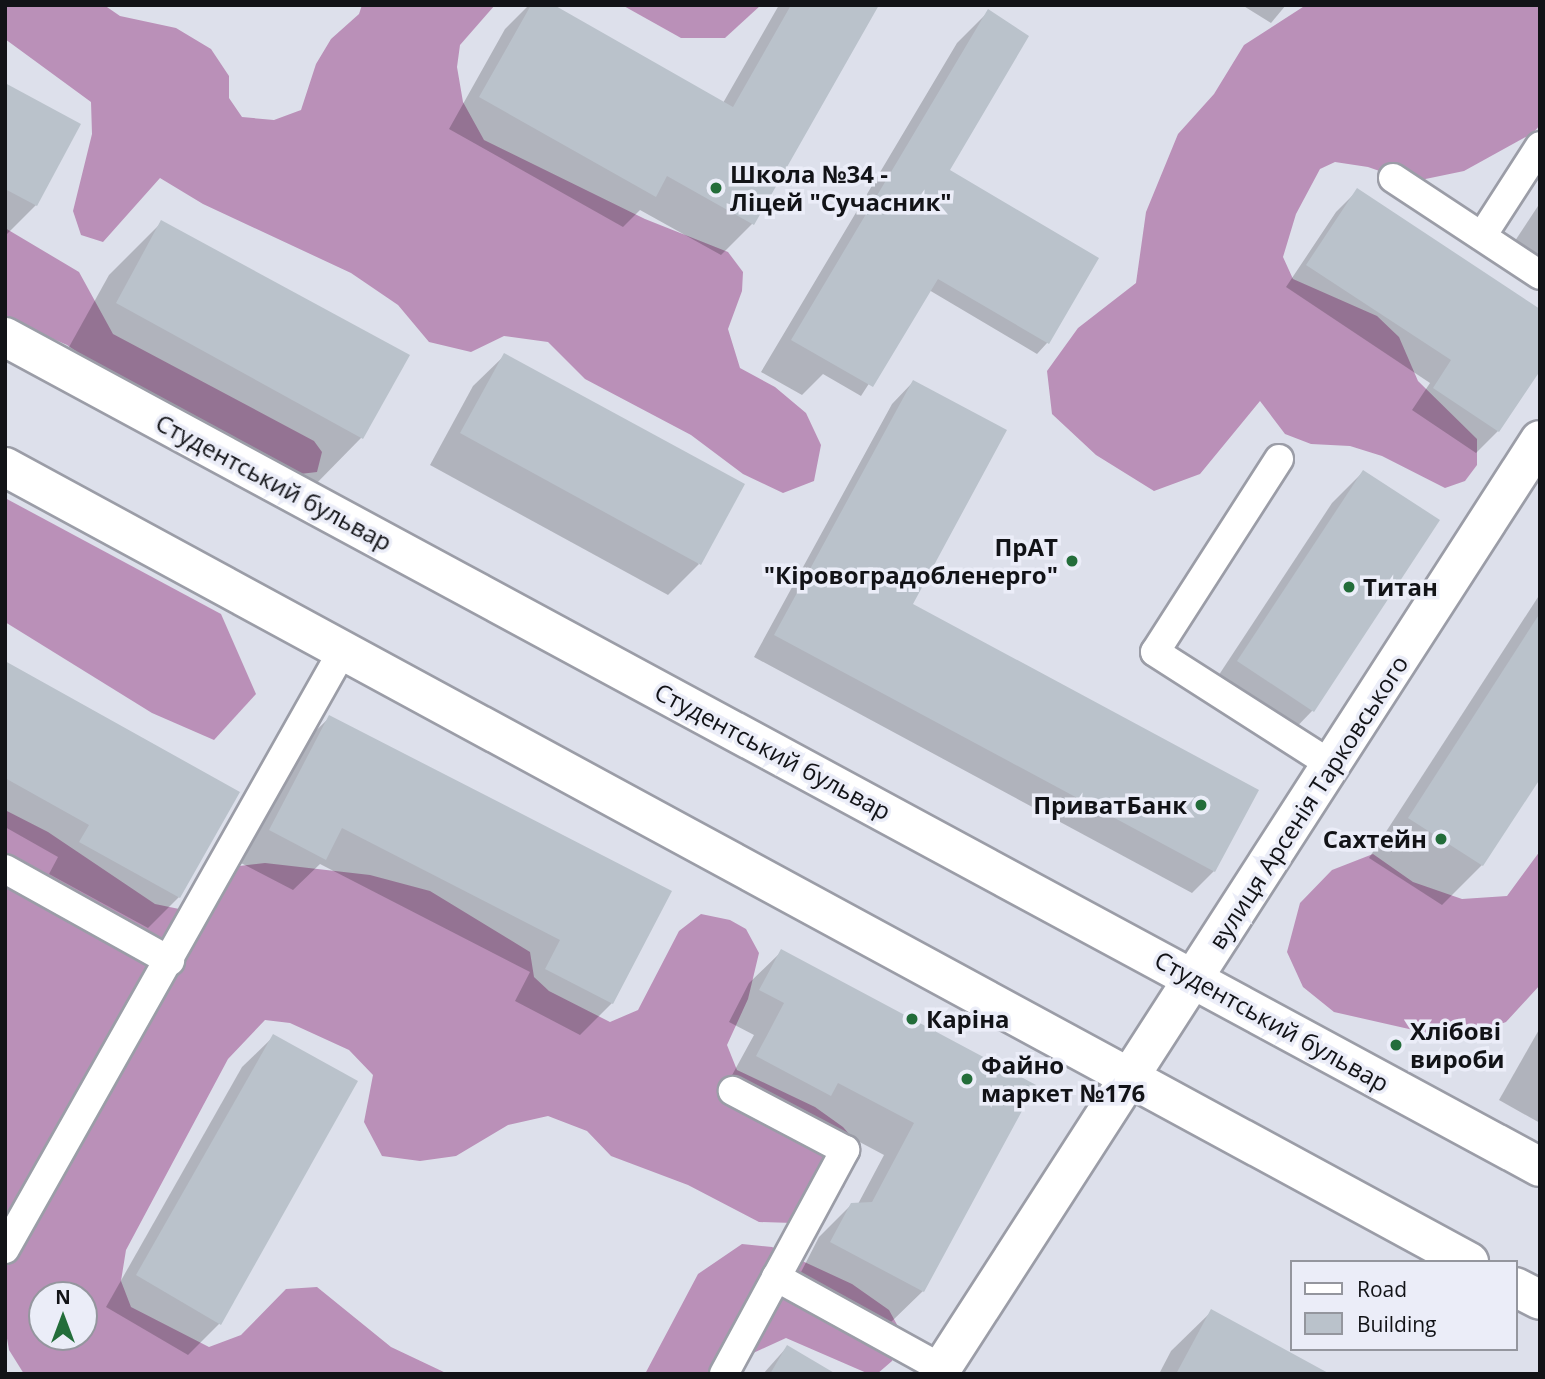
<!DOCTYPE html>
<meta charset="utf-8">
<style>
body{margin:0}
#map{position:relative;width:1545px;height:1379px;overflow:hidden;background:#dde0eb;font-family:"Open Sans",sans-serif}
div>[style]{position:absolute}
[style*='--x']{left:calc(var(--x)*1px);top:calc(var(--y)*1px);width:calc(var(--w)*1px);rotate:calc(var(--a)*1deg)}
.forest>*{inset:0;background:#ba90b8}
.shadow>*{inset:0;background:#0003}
.building>*{inset:0;background:#bac2cb}
.roads{filter:drop-shadow(2px 0 #9b9da7) drop-shadow(-2px 0 #9b9da7) drop-shadow(0 2px #9b9da7) drop-shadow(0 -2px #9b9da7)}
.service>*{height:28px;margin:-14px;padding:0 14px;transform-origin:14px;border-radius:14px;background:#fff}
.minor>*{height:38px;margin:-19px;padding:0 19px;transform-origin:19px;border-radius:19px;background:#fff}
.tertiary>*{height:38px;margin:-19px;padding:0 19px;transform-origin:19px;border-radius:19px;background:#fff}
.dots>*{width:19px;height:19px;translate:-50% -50%;box-sizing:border-box;border:4px solid #ebedf8;border-radius:50%}
span{translate:-50% -50%;white-space:nowrap;text-align:center;line-height:1.15;-webkit-text-stroke:7px #ebedf8;paint-order:stroke}
.poi-label{font-size:24px;color:#121317;font-weight:700}
.left{translate:0 -50%;text-align:left}
.right{translate:-100% -50%;text-align:right}
.street-label{font-size:24px;color:#121317}
.frame{position:absolute;inset:0;border:7px solid #121317;pointer-events:none}
.legend{position:absolute;left:1290px;top:1260px;width:228px;height:91px;box-sizing:border-box;background:#ebedf8;border:2px solid #94969e;margin:0;padding:9px 12px;list-style:none;font-size:21px;color:#121317}
.legend li{display:flex;align-items:center;gap:14px;height:35px}
.legend b{width:35px;border:2px solid #94969e}
.north{position:absolute;left:28px;top:1281px;width:70px;height:70px;box-sizing:border-box;background:#ebedf8;border:2px solid #94969e;border-radius:50%;rotate:0deg;font-size:19px;font-weight:700;line-height:28px;text-align:center;color:#121317}
.north::after{content:'';display:block;margin:auto;width:24px;height:32px;background:#236d3a;clip-path:polygon(50% 0,100% 100%,50% 72%,0 100%)}
</style>
<div id="map">
<div class="forest">
<i style="clip-path:polygon(5px 5px,104px 5px,120px 16px,176px 28px,211px 49px,229px 76px,229px 98px,242px 117px,274px 120px,301px 110px,316px 64px,331px 39px,359px 14px,362px 5px,495px 5px,460px 45px,457px 67px,463px 102px,484px 140px,645px 219px,728px 252px,743px 272px,742px 291px,728px 329px,740px 368px,775px 387px,806px 413px,821px 445px,814px 481px,783px 493px,743px 474px,691px 435px,585px 379px,548px 342px,504px 336px,471px 352px,429px 342px,398px 305px,351px 273px,203px 204px,160px 178px,103px 242px,81px 235px,73px 211px,92px 134px,91px 102px,5px 39px)"></i>
<i style="clip-path:polygon(622px 5px,761px 5px,725px 38px,681px 38px)"></i>
<i style="clip-path:polygon(1306px 5px,1540px 5px,1540px 125px,1533px 133px,1464px 171px,1411px 182px,1368px 167px,1335px 162px,1320px 169px,1296px 214px,1283px 257px,1293px 279px,1377px 316px,1399px 337px,1418px 381px,1477px 439px,1477px 465px,1465px 481px,1445px 488px,1382px 456px,1350px 446px,1311px 444px,1285px 434px,1260px 401px,1200px 474px,1154px 491px,1096px 455px,1052px 414px,1047px 371px,1078px 328px,1136px 283px,1146px 212px,1178px 134px,1214px 94px,1244px 45px)"></i>
<i style="clip-path:polygon(5px 228px,79px 272px,113px 334px,314px 441px,322px 452px,317px 472px,300px 474px,271px 463px,145px 398px,67px 345px,5px 318px)"></i>
<i style="clip-path:polygon(5px 498px,221px 614px,256px 694px,214px 740px,152px 713px,5px 622px)"></i>
<i style="clip-path:polygon(evenodd,5px 810px,48px 832px,155px 904px,184px 910px,231px 867px,265px 863px,370px 875px,430px 891px,530px 952px,534px 977px,549px 991px,610px 1022px,638px 1010px,679px 931px,701px 914px,730px 920px,746px 929px,759px 953px,748px 999px,727px 1045px,737px 1070px,815px 1107px,843px 1127px,856px 1142px,844px 1187px,821px 1212px,793px 1223px,759px 1222px,688px 1185px,611px 1156px,587px 1131px,548px 1116px,508px 1125px,456px 1156px,420px 1161px,382px 1156px,364px 1122px,373px 1075px,349px 1050px,290px 1023px,265px 1020px,228px 1059px,126px 1250px,121px 1281px,131px 1307px,209px 1347px,241px 1335px,286px 1289px,317px 1287px,391px 1347px,448px 1374px,24px 1374px,9px 1350px,5px 1327px,5px 810px,42px 1295px,84px 1295px,84px 1337px,42px 1337px,42px 1295px)"></i>
<i style="clip-path:polygon(1540px 851px,1540px 985px,1506px 1022px,1462px 1038px,1431px 1034px,1334px 1012px,1303px 987px,1287px 952px,1300px 903px,1332px 870px,1373px 854px,1413px 882px,1462px 899px,1507px 896px)"></i>
<i style="clip-path:polygon(742px 1244px,772px 1247px,852px 1284px,889px 1310px,901px 1332px,892px 1361px,877px 1374px,869px 1374px,786px 1338px,751px 1354px,741px 1374px,645px 1374px,698px 1274px)"></i>
</div>
<div class="shadow">
<i style="clip-path:polygon(529px 5px,550px 5px,723px 103px,779px 5px,877px 5px,752px 224px,721px 255px,640px 210px,623px 227px,449px 129px,505px 29px)"></i>
<i style="clip-path:polygon(1242px 5px,1286px 5px,1271px 23px)"></i>
<i style="clip-path:polygon(988px 12px,943px 178px,1097px 258px,1047px 343px,1037px 354px,929px 290px,861px 396px,823px 374px,802px 395px,761px 372px,957px 43px)"></i>
<i style="clip-path:polygon(5px 85px,36px 205px,5px 236px)"></i>
<i style="clip-path:polygon(1358px 190px,1540px 368px,1498px 431px,1476px 453px,1412px 410px,1430px 383px,1286px 287px,1336px 212px)"></i>
<i style="clip-path:polygon(1540px 203px,1540px 274px,1507px 253px)"></i>
<i style="clip-path:polygon(162px 222px,362px 437px,309px 491px,64px 356px,109px 275px)"></i>
<i style="clip-path:polygon(505px 355px,699px 564px,668px 595px,430px 465px,473px 386px)"></i>
<i style="clip-path:polygon(913px 382px,910px 605px,1214px 871px,1192px 893px,754px 657px,892px 404px)"></i>
<i style="clip-path:polygon(1363px 472px,1313px 710px,1282px 742px,1207px 693px,1332px 503px)"></i>
<i style="clip-path:polygon(1540px 594px,1540px 776px,1482px 865px,1442px 905px,1369px 858px)"></i>
<i style="clip-path:polygon(5px 663px,179px 897px,148px 928px,49px 874px,58px 857px,5px 827px)"></i>
<i style="clip-path:polygon(330px 717px,669px 892px,612px 1003px,580px 1035px,515px 1001px,530px 972px,320px 864px,293px 890px,239px 862px,298px 748px)"></i>
<i style="clip-path:polygon(781px 952px,1033px 1086px,923px 1291px,891px 1322px,800px 1274px,819px 1237px,851px 1205px,858px 1204px,884px 1155px,809px 1115px,725px 1088px,754px 1035px,729px 1022px,749px 983px)"></i>
<i style="clip-path:polygon(1540px 1028px,1540px 1123px,1499px 1100px)"></i>
<i style="clip-path:polygon(274px 1036px,219px 1324px,188px 1355px,106px 1307px,242px 1067px)"></i>
<i style="clip-path:polygon(1212px 1311px,1326px 1374px,1159px 1374px,1171px 1351px)"></i>
<i style="clip-path:polygon(787px 1347px,833px 1374px,763px 1374px)"></i>
</div>
<div class="building">
<i style="clip-path:polygon(531px 5px,554px 5px,733px 107px,791px 5px,879px 5px,754px 225px,667px 176px,656px 197px,479px 97px)"></i>
<i style="clip-path:polygon(988px 9px,1029px 36px,950px 170px,1099px 258px,1049px 344px,938px 279px,873px 387px,791px 340px)"></i>
<i style="clip-path:polygon(5px 83px,81px 124px,37px 206px,5px 189px)"></i>
<i style="clip-path:polygon(1357px 188px,1540px 309px,1540px 371px,1499px 432px,1433px 388px,1451px 360px,1306px 265px)"></i>
<i style="clip-path:polygon(161px 220px,410px 355px,363px 439px,116px 303px)"></i>
<i style="clip-path:polygon(504px 353px,745px 484px,701px 565px,460px 433px)"></i>
<i style="clip-path:polygon(913px 380px,1007px 430px,913px 604px,1259px 790px,1215px 872px,774px 635px)"></i>
<i style="clip-path:polygon(1363px 470px,1440px 520px,1314px 712px,1237px 661px)"></i>
<i style="clip-path:polygon(1540px 613px,1540px 779px,1483px 866px,1408px 818px)"></i>
<i style="clip-path:polygon(5px 661px,240px 792px,180px 898px,79px 842px,89px 825px,5px 778px)"></i>
<i style="clip-path:polygon(329px 715px,672px 891px,613px 1004px,545px 969px,560px 940px,342px 828px,326px 860px,269px 830px)"></i>
<i style="clip-path:polygon(781px 949px,1036px 1085px,924px 1292px,830px 1242px,851px 1203px,872px 1202px,914px 1123px,838px 1083px,831px 1096px,756px 1056px,784px 1003px,759px 990px)"></i>
<i style="clip-path:polygon(273px 1034px,358px 1081px,221px 1325px,136px 1275px)"></i>
<i style="clip-path:polygon(1211px 1309px,1330px 1374px,1176px 1374px)"></i>
<i style="clip-path:polygon(787px 1345px,836px 1374px,770px 1374px)"></i>
</div>
<div class="roads">
<div class="service">
<i style="--x:1393;--y:178;--w:176;--a:33.4"></i>
<i style="--x:1482;--y:236;--w:107;--a:-57.2"></i>
<i style="--x:1279;--y:459;--w:229;--a:122.7"></i>
<i style="--x:1155;--y:652;--w:210;--a:32.6"></i>
<i style="--x:5;--y:869;--w:189;--a:29.1"></i>
<i style="--x:5;--y:1249;--w:688;--a:-60.57"></i>
<i style="--x:776;--y:1277;--w:188;--a:28.9"></i>
<i style="--x:724;--y:1374;--w:255;--a:-61.6"></i>
<i style="--x:845;--y:1150;--w:127;--a:-152.2"></i>
</div>
<div class="minor">
<i style="--x:938;--y:1374;--w:1111;--a:-57.2"></i>
</div>
<div class="tertiary">
<i style="--x:5;--y:337;--w:1745;--a:28.4"></i>
<i style="--x:5;--y:467;--w:1666;--a:28.5"></i>
<i style="--x:1515;--y:1287;--w:28;--a:27"></i>
</div>
</div>
<div class="dots">
<i style="left:716px;top:188px;background:#236d3a"></i>
<i style="left:1072px;top:561px;background:#236d3a"></i>
<i style="left:1349px;top:587px;background:#236d3a"></i>
<i style="left:1201px;top:805px;background:#236d3a"></i>
<i style="left:1441px;top:839px;background:#236d3a"></i>
<i style="left:912px;top:1019px;background:#236d3a"></i>
<i style="left:1396px;top:1045px;background:#236d3a"></i>
<i style="left:967px;top:1079px;background:#236d3a"></i>
</div>
<div class="poi-label">
<span class="left" style="left:730px;top:188px">Школа №34 -<br>Ліцей "Сучасник"</span>
<span class="right" style="left:1058px;top:561px">ПрАТ<br>"Кіровоградобленерго"</span>
<span class="left" style="left:1363px;top:587px">Титан</span>
<span class="right" style="left:1187px;top:805px">ПриватБанк</span>
<span class="right" style="left:1427px;top:839px">Сахтейн</span>
<span class="left" style="left:926px;top:1019px">Каріна</span>
<span class="left" style="left:1410px;top:1045px">Хлібові<br>вироби</span>
<span class="left" style="left:981px;top:1079px">Файно<br>маркет №176</span>
</div>
<div class="street-label">
<span style="left:274px;top:482px;rotate:28deg">Студентський бульвар</span>
<span style="left:773px;top:751px;rotate:28deg">Студентський бульвар</span>
<span style="left:1308px;top:802px;rotate:-57deg">вулиця Арсенія Тарковського</span>
<span style="left:1272px;top:1021px;rotate:29deg">Студентський бульвар</span>
</div>
<div class="frame"></div>
<ul class="legend">
<li><b style="height:9px;background:#fff"></b>Road</li>
<li><b style="height:19px;background:#bac2cb"></b>Building</li>
</ul>
<div class="north">N</div>
</div>
